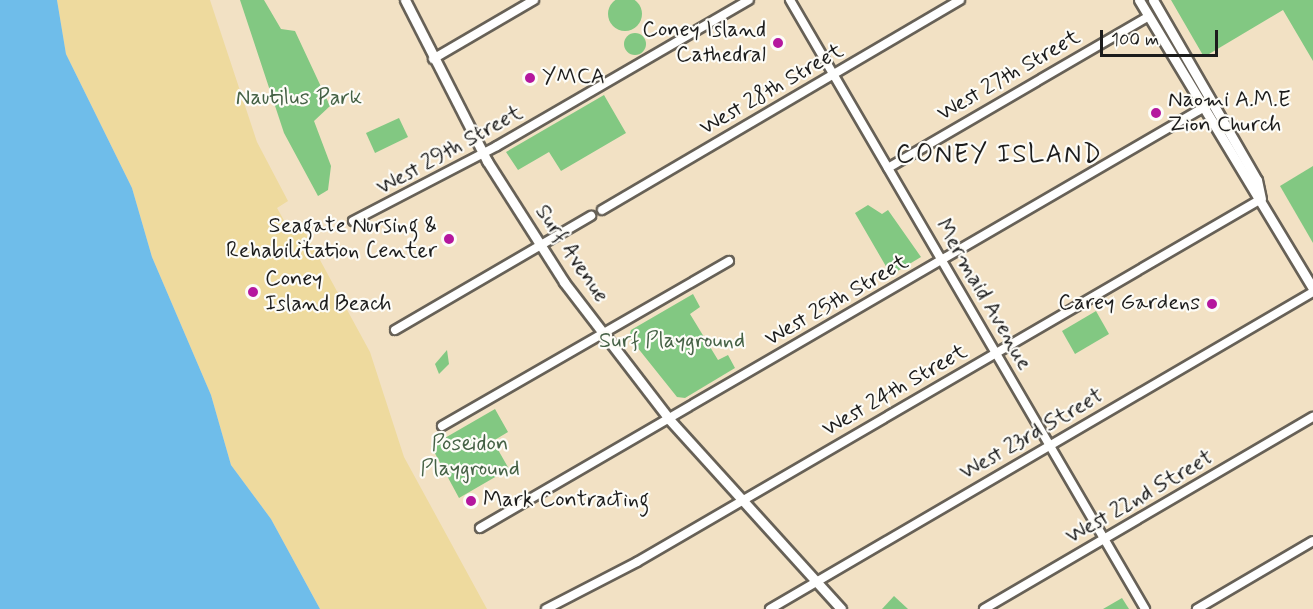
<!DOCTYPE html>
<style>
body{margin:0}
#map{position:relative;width:1313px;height:609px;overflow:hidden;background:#f2e1c4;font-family:Mynerve,sans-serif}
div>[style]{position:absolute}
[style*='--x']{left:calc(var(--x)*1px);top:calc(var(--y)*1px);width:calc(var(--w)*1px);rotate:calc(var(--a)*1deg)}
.green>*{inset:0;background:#82c882}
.round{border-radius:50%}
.sand>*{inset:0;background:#eeda9e}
.water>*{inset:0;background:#6fbdea}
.roads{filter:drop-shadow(2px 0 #676157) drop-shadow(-2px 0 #676157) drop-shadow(0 2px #676157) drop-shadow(0 -2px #676157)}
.minor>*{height:8px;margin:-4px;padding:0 4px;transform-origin:4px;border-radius:4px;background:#fff}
.major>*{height:9px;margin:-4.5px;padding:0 4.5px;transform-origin:4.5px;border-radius:4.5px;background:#fff}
.dots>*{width:16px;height:16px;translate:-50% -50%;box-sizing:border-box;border:3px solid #fdfcf7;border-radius:50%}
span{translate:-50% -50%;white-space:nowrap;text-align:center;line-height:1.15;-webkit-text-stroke:4.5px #fdfcf7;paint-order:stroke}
.poi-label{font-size:22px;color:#1c1c1c}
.right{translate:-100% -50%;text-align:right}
.left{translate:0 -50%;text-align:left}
.street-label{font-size:22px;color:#1c1c1c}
.park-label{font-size:22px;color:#456145}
.quarter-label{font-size:26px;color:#1c1c1c;letter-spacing:1.5px}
.scale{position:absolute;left:1100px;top:30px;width:118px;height:27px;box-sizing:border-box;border:3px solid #1c1c1c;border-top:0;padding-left:8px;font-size:18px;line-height:21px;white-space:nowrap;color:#1c1c1c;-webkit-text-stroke:4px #fdfcf7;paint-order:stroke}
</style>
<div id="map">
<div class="green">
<i class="round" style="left:608px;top:-3px;width:34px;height:34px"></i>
<i style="clip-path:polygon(240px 0,264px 0,281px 29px,295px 31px,330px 106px,314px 121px,331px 166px,328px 190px,318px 196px,284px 133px)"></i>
<i style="clip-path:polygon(1171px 0,1313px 0,1313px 61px,1283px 10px,1204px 57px)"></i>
<i class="round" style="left:624px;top:33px;width:22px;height:22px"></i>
<i style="clip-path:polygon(604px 95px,626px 133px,561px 171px,549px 152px,518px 170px,506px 152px)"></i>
<i style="clip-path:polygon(399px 118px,408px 137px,375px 153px,366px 133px)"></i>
<i style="clip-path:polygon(1313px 166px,1313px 243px,1280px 186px)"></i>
<i style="clip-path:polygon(868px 205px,882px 214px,888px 210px,921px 257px,891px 275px,855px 213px)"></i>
<i style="clip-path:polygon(693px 294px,700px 307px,690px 314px,718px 360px,728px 355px,735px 368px,685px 398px,677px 397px,629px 337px,631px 330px)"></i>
<i style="clip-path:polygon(1096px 311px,1109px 334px,1075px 354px,1062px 331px)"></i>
<i style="clip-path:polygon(447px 350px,449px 364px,439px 374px,435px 364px)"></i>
<i style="clip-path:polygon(495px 409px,508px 432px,493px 441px,509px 469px,459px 498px,431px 446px)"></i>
<i style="clip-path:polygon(894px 596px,908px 609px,882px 609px)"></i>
<i style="clip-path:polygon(1122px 598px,1129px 609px,1103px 609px)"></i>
</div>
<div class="sand">
<i style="clip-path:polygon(57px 0,210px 0,257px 142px,288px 201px,277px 208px,290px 231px,301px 225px,370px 352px,404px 457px,487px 609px,320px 609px,271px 519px,231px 465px,211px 395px,152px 257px,132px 188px,66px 54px)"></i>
</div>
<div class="water">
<i style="clip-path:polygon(0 0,57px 0,66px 54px,132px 188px,152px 257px,211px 395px,231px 465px,271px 519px,320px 609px,0 609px)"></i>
</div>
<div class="roads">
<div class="minor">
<i style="--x:790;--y:0;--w:705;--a:59.76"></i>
<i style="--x:433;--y:59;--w:117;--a:-30.3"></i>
<i style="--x:888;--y:168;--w:302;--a:-30.2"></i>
<i style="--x:602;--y:210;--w:415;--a:-30.4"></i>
<i style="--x:353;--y:221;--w:162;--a:-27.5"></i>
<i style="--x:497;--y:146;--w:291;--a:-30.1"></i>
<i style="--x:395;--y:330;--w:227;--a:-30.2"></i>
<i style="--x:442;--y:426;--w:331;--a:-29.9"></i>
<i style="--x:480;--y:528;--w:842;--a:-30.16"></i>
<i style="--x:546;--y:609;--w:102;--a:-27.3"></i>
<i style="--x:637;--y:562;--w:722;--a:-30.19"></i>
<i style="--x:770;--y:609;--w:629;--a:-30.28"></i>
<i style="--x:984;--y:609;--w:381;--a:-30.3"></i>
<i style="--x:1197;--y:609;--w:134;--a:-30.4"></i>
</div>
<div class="major">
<i style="--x:405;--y:0;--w:181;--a:63"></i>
<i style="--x:487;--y:161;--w:143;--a:57.5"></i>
<i style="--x:564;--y:282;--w:173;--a:52.5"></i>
<i style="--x:669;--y:419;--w:256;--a:47.8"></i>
<i style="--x:1139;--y:0;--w:336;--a:58.9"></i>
<i style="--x:1153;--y:0;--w:208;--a:60"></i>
<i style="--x:1257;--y:180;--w:19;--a:78"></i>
</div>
</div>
<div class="dots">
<i style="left:778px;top:43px;background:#b5179e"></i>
<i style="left:530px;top:78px;background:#b5179e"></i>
<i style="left:1156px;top:113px;background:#b5179e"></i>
<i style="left:449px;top:239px;background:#b5179e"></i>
<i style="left:253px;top:292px;background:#b5179e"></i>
<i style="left:1212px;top:304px;background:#b5179e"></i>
<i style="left:471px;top:501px;background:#b5179e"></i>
</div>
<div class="poi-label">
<span class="right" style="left:766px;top:43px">Coney Island<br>Cathedral</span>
<span class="left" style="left:542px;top:78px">YMCA</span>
<span class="left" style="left:1168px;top:113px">Naomi A.M.E<br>Zion Church</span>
<span class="right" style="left:437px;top:239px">Seagate Nursing &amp;<br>Rehabilitation Center</span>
<span class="left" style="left:265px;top:292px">Coney<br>Island Beach</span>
<span class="right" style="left:1200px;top:304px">Carey Gardens</span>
<span class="left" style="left:483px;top:501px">Mark Contracting</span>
</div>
<div class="street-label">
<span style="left:1009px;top:76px;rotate:-30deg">West 27th Street</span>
<span style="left:772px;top:90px;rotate:-30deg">West 28th Street</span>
<span style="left:450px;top:151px;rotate:-29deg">West 29th Street</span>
<span style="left:571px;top:254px;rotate:56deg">Surf Avenue</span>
<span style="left:983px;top:295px;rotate:60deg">Mermaid Avenue</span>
<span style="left:837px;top:301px;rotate:-30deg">West 25th Street</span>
<span style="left:895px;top:391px;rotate:-30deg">West 24th Street</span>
<span style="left:1032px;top:435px;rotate:-30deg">West 23rd Street</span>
<span style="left:1140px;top:498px;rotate:-30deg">West 22nd Street</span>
</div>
<div class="park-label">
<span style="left:299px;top:99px">Nautilus Park</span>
<span style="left:672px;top:342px">Surf Playground</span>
<span style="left:470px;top:457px">Poseidon<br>Playground</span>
</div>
<div class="quarter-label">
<span style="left:999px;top:156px">CONEY ISLAND</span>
</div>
<div class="scale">100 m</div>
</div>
